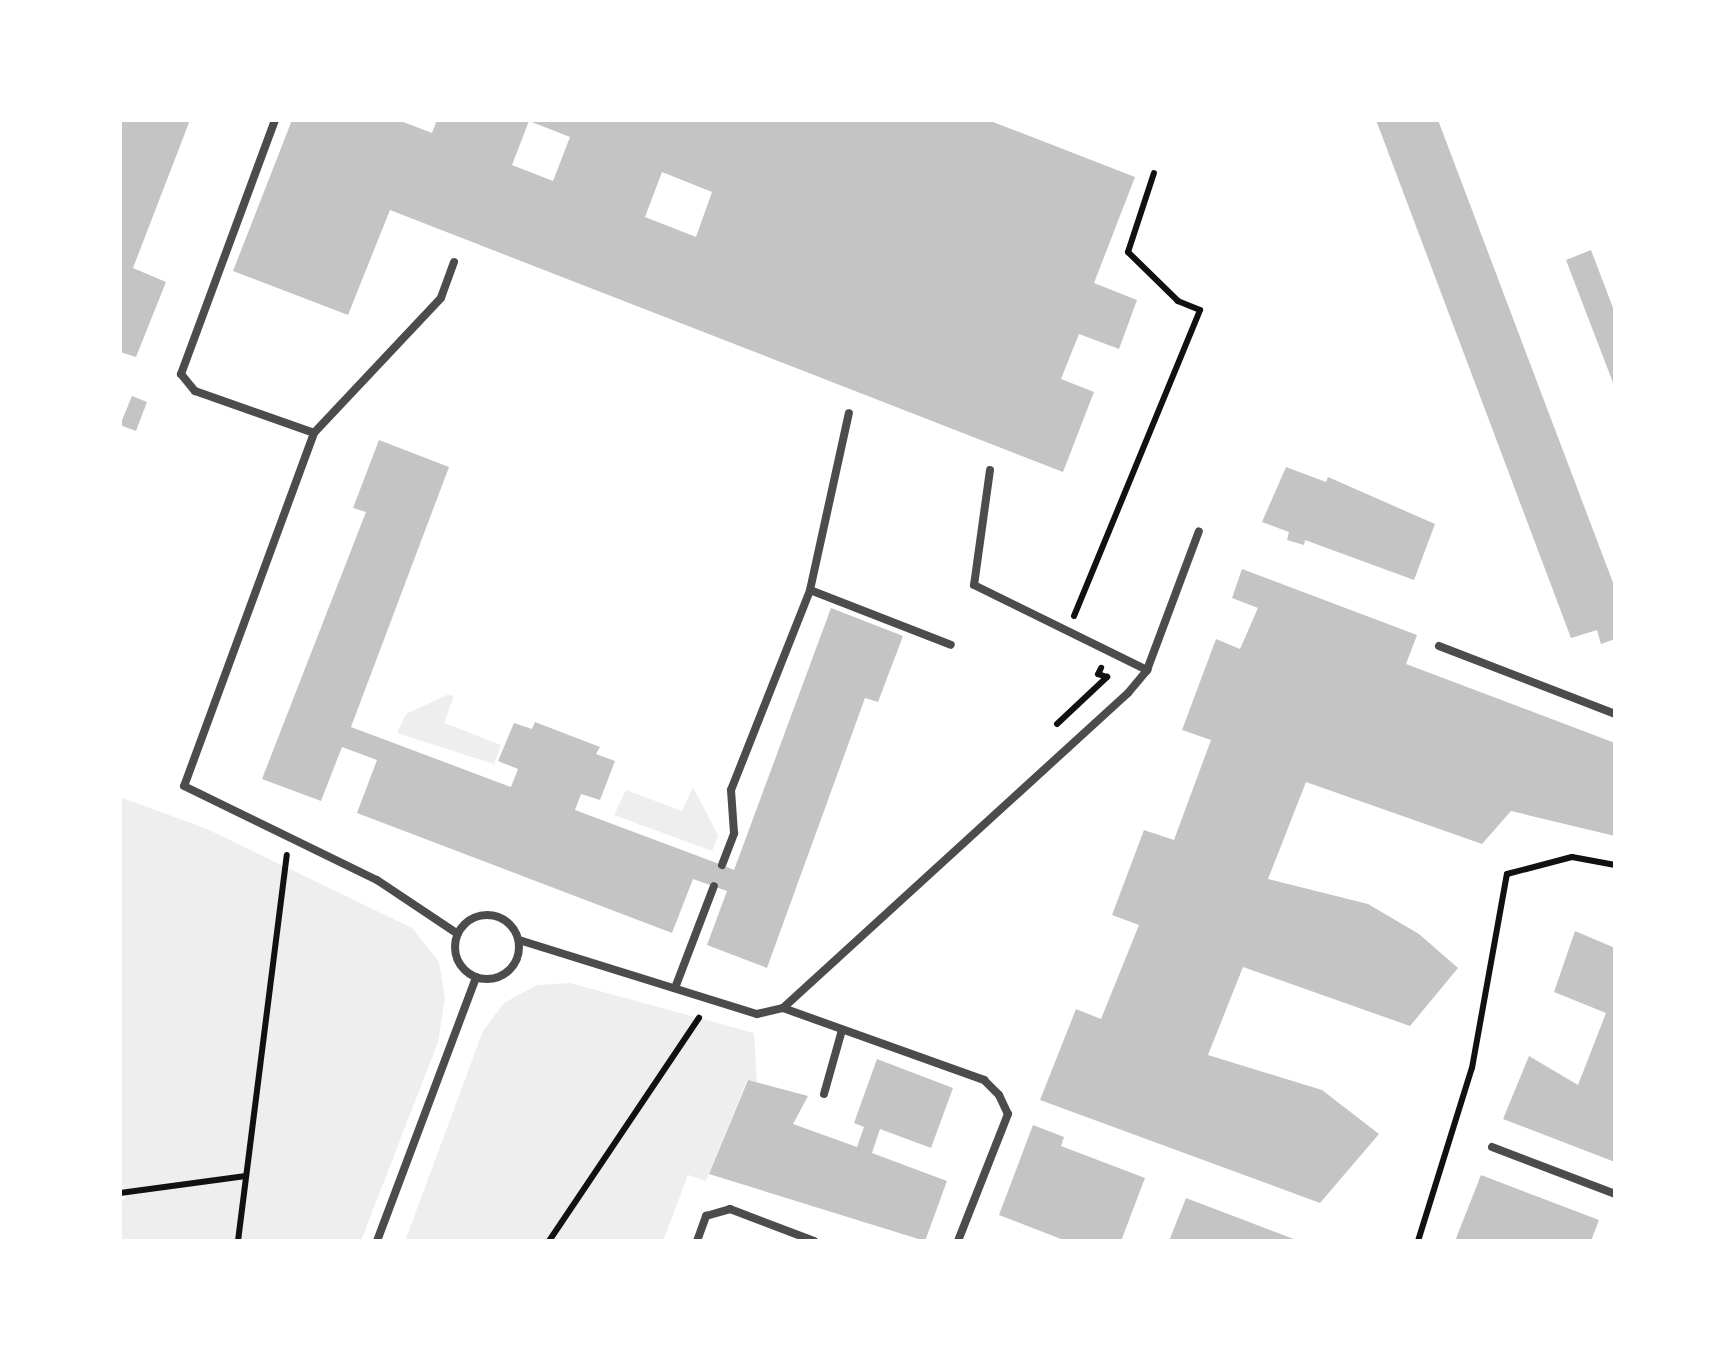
<!DOCTYPE html>
<style>
body{margin:0}
#map{position:relative;width:1735px;height:1361px;overflow:hidden;background:#fff;font-family:Inter,sans-serif}
div>[style]{position:absolute}
[style*='--x']{left:calc(var(--x)*1px);top:calc(var(--y)*1px);width:calc(var(--w)*1px);rotate:calc(var(--a)*1deg)}
.green>*{inset:0;background:#eee}
.building>*{inset:0;background:#c4c4c4}
.path>*{height:6px;margin:-3px;padding:0 3px;transform-origin:3px;border-radius:3px;background:#111}
.service>*{height:8px;margin:-4px;padding:0 4px;transform-origin:4px;border-radius:4px;background:#4c4c4c}
.service>.ring{margin:-4px;padding:0;box-sizing:content-box;background:none;border:8px solid #4c4c4c;border-radius:50%}
span{translate:-50% -50%;white-space:nowrap;text-align:center;line-height:1.15;-webkit-text-stroke:9px #fff;paint-order:stroke}
.frame{position:absolute;inset:0;border:122px solid #fff;pointer-events:none}
</style>
<div id="map">
<div class="green">
<i style="clip-path:polygon(447px 695px,454px 696px,444px 723px,501px 745px,494px 764px,397px 733px,406px 714px)"></i>
<i style="clip-path:polygon(693px 787px,718px 835px,712px 851px,614px 815px,626px 790px,682px 811px)"></i>
<i style="clip-path:polygon(120px 797px,207px 829px,412px 928px,439px 962px,445px 998px,438px 1042px,361px 1241px,120px 1241px,120px 1202px,126px 1198px,120px 1178px)"></i>
<i style="clip-path:polygon(570px 983px,754px 1033px,757px 1083px,747px 1080px,706px 1181px,688px 1175px,663px 1241px,405px 1241px,483px 1031px,504px 1003px,537px 985px)"></i>
</div>
<div class="building">
<i style="clip-path:polygon(120px 120px,190px 120px,133px 268px,166px 282px,136px 357px,120px 352px)"></i>
<i style="clip-path:polygon(evenodd,292px 120px,398px 120px,432px 133px,437px 120px,988px 120px,1135px 177px,1094px 283px,1137px 300px,1119px 349px,1079px 334px,1061px 379px,1094px 392px,1063px 472px,390px 210px,348px 315px,233px 271px,292px 120px,529px 121px,570px 137px,553px 181px,512px 165px,529px 121px,292px 120px,662px 172px,712px 192px,696px 237px,645px 217px,662px 172px)"></i>
<i style="clip-path:polygon(1376px 120px,1438px 120px,1615px 588px,1615px 639px,1601px 644px,1597px 630px,1571px 638px)"></i>
<i style="clip-path:polygon(1591px 250px,1615px 313px,1615px 388px,1566px 260px)"></i>
<i style="clip-path:polygon(132px 396px,147px 402px,136px 431px,120px 425px)"></i>
<i style="clip-path:polygon(379px 440px,449px 467px,351px 727px,511px 787px,518px 769px,498px 761px,514px 723px,532px 729px,535px 722px,600px 747px,596px 754px,615px 761px,600px 800px,581px 794px,575px 810px,722px 865px,734px 870px,831px 608px,903px 636px,878px 702px,865px 698px,767px 968px,707px 945px,727px 891px,693px 879px,672px 933px,357px 813px,377px 760px,342px 747px,321px 801px,262px 779px,366px 512px,353px 508px)"></i>
<i style="clip-path:polygon(1286px 467px,1326px 482px,1328px 477px,1435px 524px,1414px 580px,1305px 540px,1304px 545px,1287px 540px,1289px 532px,1262px 522px)"></i>
<i style="clip-path:polygon(1242px 569px,1417px 635px,1406px 664px,1615px 743px,1615px 836px,1511px 811px,1482px 844px,1306px 782px,1268px 879px,1368px 904px,1419px 934px,1458px 968px,1410px 1026px,1243px 967px,1208px 1055px,1322px 1090px,1379px 1134px,1320px 1203px,1040px 1100px,1076px 1009px,1101px 1019px,1139px 925px,1112px 915px,1144px 830px,1174px 840px,1211px 740px,1182px 730px,1216px 639px,1240px 649px,1258px 608px,1232px 598px)"></i>
<i style="clip-path:polygon(1575px 931px,1615px 948px,1615px 1162px,1503px 1119px,1529px 1056px,1578px 1085px,1606px 1013px,1554px 992px)"></i>
<i style="clip-path:polygon(877px 1059px,953px 1088px,931px 1148px,880px 1129px,872px 1153px,947px 1181px,925px 1241px,709px 1174px,748px 1080px,808px 1096px,793px 1124px,857px 1147px,864px 1127px,854px 1123px)"></i>
<i style="clip-path:polygon(1033px 1125px,1064px 1137px,1061px 1146px,1145px 1178px,1121px 1241px,1066px 1241px,999px 1215px)"></i>
<i style="clip-path:polygon(1481px 1175px,1599px 1220px,1591px 1241px,1455px 1241px)"></i>
<i style="clip-path:polygon(1186px 1198px,1299px 1241px,1169px 1241px)"></i>
</div>
<div class="path">
<i style="--x:1074;--y:616;--w:331;--a:-67.6"></i>
<i style="--x:1200;--y:310;--w:24;--a:-158"></i>
<i style="--x:1178;--y:301;--w:70;--a:-135.6"></i>
<i style="--x:1128;--y:252;--w:83;--a:-71.8"></i>
<i style="--x:1057;--y:724;--w:69;--a:-43.2"></i>
<i style="--x:1107;--y:677;--w:9;--a:-162"></i>
<i style="--x:1098;--y:674;--w:7;--a:-63"></i>
<i style="--x:120;--y:1193;--w:127;--a:-7.7"></i>
<i style="--x:238;--y:1241;--w:389;--a:-82.8"></i>
<i style="--x:549;--y:1241;--w:269;--a:-56.1"></i>
<i style="--x:1418;--y:1241;--w:181;--a:-72.7"></i>
<i style="--x:1472;--y:1068;--w:197;--a:-79.8"></i>
<i style="--x:1507;--y:874;--w:67;--a:-14.7"></i>
<i style="--x:1572;--y:857;--w:44;--a:10.5"></i>
</div>
<div class="service">
<i style="--x:275;--y:120;--w:271;--a:110.3"></i>
<i style="--x:181;--y:374;--w:22;--a:51"></i>
<i style="--x:195;--y:391;--w:126;--a:19.4"></i>
<i style="--x:454;--y:262;--w:38;--a:110"></i>
<i style="--x:441;--y:298;--w:185;--a:133.3"></i>
<i style="--x:314;--y:433;--w:376;--a:110.2"></i>
<i style="--x:184;--y:786;--w:215;--a:26"></i>
<i style="--x:377;--y:880;--w:97;--a:33.7"></i>
<i style="--x:990;--y:470;--w:116;--a:97.9"></i>
<i style="--x:974;--y:585;--w:193;--a:26.2"></i>
<i style="--x:810;--y:590;--w:151;--a:21.3"></i>
<i style="--x:1439;--y:646;--w:189;--a:21.1"></i>
<i style="--x:722;--y:865;--w:34;--a:-69"></i>
<i style="--x:734;--y:833;--w:43;--a:-94"></i>
<i style="--x:731;--y:790;--w:215;--a:-68.4"></i>
<i style="--x:810;--y:590;--w:181;--a:-77.6"></i>
<i class="ring" style="left:455px;top:915px;width:56px;height:56px"></i>
<i style="--x:519;--y:940;--w:249;--a:17.3"></i>
<i style="--x:757;--y:1014;--w:27;--a:-13"></i>
<i style="--x:783;--y:1008;--w:467;--a:-42.4"></i>
<i style="--x:1128;--y:693;--w:30;--a:-50"></i>
<i style="--x:1147;--y:670;--w:148;--a:-69.5"></i>
<i style="--x:675;--y:988;--w:109;--a:-69.1"></i>
<i style="--x:783;--y:1008;--w:214;--a:19.7"></i>
<i style="--x:984;--y:1080;--w:21;--a:45"></i>
<i style="--x:999;--y:1095;--w:21;--a:65"></i>
<i style="--x:1008;--y:1114;--w:136;--a:111.5"></i>
<i style="--x:824;--y:1094;--w:66;--a:-74.3"></i>
<i style="--x:1492;--y:1147;--w:132;--a:20.9"></i>
<i style="--x:377;--y:1241;--w:282;--a:-69.4"></i>
<i style="--x:697;--y:1241;--w:27;--a:-70"></i>
<i style="--x:706;--y:1216;--w:25;--a:-16"></i>
<i style="--x:730;--y:1209;--w:90;--a:20.9"></i>
</div>
<div class="frame"></div>
</div>
